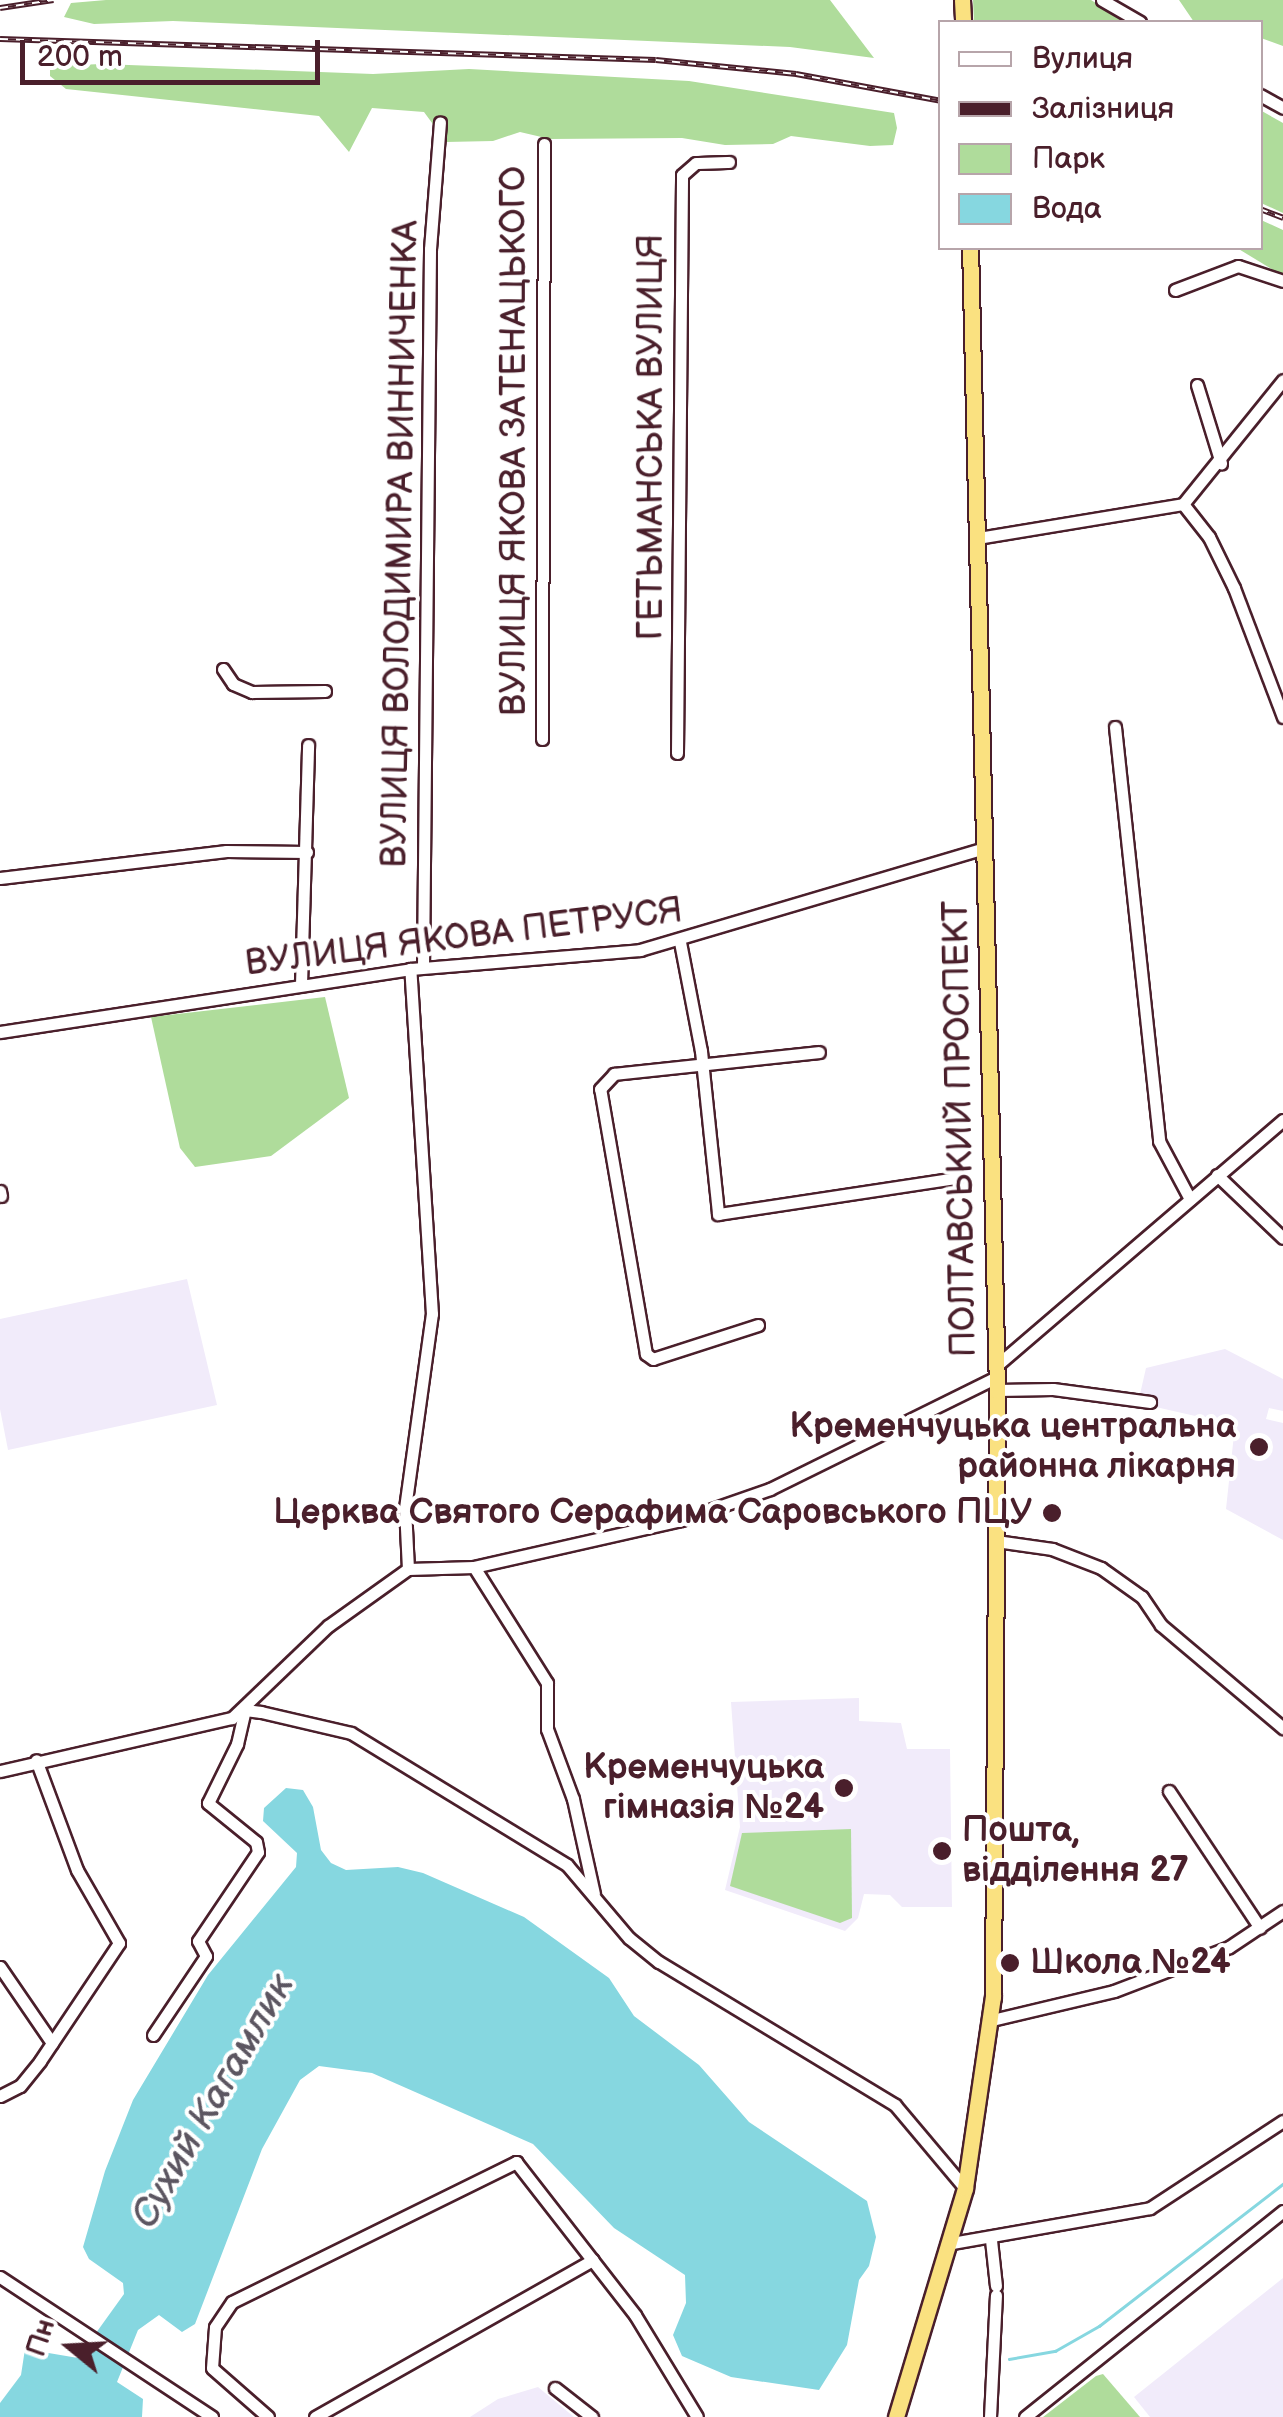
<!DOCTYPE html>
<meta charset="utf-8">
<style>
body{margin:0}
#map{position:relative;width:1283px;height:2417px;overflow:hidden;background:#fff;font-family:"Balsamiq Sans",sans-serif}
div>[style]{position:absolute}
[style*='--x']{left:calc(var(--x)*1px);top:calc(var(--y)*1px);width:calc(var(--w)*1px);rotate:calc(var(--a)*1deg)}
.built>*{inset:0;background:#f1ebfa}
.green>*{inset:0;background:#afdc9b}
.water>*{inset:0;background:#86d7e0}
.stream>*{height:2.5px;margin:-1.25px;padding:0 1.25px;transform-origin:1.25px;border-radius:1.25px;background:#86d7e0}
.roads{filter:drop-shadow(2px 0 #4a1f2b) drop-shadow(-2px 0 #4a1f2b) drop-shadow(0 2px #4a1f2b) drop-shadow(0 -2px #4a1f2b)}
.minor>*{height:11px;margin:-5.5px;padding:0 5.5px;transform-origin:5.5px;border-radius:5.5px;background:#fff}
.highway>*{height:15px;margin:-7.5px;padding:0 7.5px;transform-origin:7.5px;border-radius:7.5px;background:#fae180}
.rail>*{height:6px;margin-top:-3px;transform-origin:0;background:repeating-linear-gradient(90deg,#fff 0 8px,#4a1f2b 0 16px);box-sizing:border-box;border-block:2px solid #4a1f2b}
.dots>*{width:28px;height:28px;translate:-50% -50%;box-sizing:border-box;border:5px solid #fff;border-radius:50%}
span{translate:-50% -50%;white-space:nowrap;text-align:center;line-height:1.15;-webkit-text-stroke:8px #fff;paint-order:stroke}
.street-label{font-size:35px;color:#4a1f2b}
.poi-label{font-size:35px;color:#4a1f2b;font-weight:700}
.right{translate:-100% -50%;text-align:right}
.left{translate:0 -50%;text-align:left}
.water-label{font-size:38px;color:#5c5661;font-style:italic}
.legend{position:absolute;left:938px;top:20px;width:325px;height:230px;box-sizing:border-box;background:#fff;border:2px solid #b7a5aa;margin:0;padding:12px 18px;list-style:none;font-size:30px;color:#4a1f2b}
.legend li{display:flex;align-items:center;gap:20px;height:50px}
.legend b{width:50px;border:2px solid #b7a5aa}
.north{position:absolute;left:20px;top:2297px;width:100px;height:100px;-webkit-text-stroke:8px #fff;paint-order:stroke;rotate:288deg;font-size:28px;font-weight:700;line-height:40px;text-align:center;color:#4a1f2b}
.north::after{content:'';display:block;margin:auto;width:35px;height:45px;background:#4a1f2b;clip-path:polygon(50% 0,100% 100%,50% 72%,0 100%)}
.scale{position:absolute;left:20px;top:40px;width:300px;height:45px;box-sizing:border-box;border:5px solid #4a1f2b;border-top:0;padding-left:12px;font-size:30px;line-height:35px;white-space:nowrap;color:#4a1f2b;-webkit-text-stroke:8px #fff;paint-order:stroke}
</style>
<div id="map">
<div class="built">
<i style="clip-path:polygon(187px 1279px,217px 1405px,8px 1450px,0 1409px,0 1319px)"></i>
<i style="clip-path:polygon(1225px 1349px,1283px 1379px,1283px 1411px,1269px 1408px,1266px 1419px,1283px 1423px,1283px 1540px,1226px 1509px,1235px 1425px,1138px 1403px,1146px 1368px)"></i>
<i style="clip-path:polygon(859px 1698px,859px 1721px,901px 1723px,907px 1749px,950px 1749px,952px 1907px,902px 1907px,890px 1895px,864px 1894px,858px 1918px,845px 1931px,725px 1890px,740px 1827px,731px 1702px)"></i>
<i style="clip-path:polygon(1283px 2278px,1283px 2417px,1150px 2417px,1134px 2397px)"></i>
<i style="clip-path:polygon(538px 2387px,574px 2417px,470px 2417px,498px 2399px)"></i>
</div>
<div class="green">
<i style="clip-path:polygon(106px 0,830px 0,874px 58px,790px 47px,173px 21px,94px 24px,64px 17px,71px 3px)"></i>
<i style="clip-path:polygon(973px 0,1091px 0,1127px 22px,974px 22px)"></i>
<i style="clip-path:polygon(1179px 0,1283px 0,1283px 46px,1261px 38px,1260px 22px,1194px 22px)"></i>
<i style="clip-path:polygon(102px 64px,373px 74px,469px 69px,689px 81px,894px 113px,897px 128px,893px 145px,870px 146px,791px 136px,773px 144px,725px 145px,682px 138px,550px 139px,520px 132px,493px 141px,446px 142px,424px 112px,372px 108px,349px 152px,319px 116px,66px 89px,50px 76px,50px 66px)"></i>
<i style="clip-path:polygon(1260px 110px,1283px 123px,1283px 213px,1261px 203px)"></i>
<i style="clip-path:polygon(1261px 220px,1283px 230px,1283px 276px,1237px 248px,1260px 248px)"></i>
<i style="clip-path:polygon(325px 997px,349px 1098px,271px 1156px,195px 1167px,180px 1148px,151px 1017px)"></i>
<i style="clip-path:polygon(851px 1829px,852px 1918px,840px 1923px,730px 1886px,742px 1833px)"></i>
<i style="clip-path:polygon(1103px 2374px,1140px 2417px,1043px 2417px,1096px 2376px)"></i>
</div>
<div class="water">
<i style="clip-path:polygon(286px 1788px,303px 1790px,313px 1807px,321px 1850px,331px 1863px,346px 1870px,398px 1867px,423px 1873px,524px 1917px,609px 1978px,634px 2016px,699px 2065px,749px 2122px,867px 2201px,876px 2237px,869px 2266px,859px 2280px,847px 2345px,819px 2390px,731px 2377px,682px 2356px,673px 2335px,686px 2303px,685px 2275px,614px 2228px,533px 2144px,372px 2073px,319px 2066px,300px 2080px,262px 2149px,195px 2324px,182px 2332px,159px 2315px,138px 2330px,117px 2382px,143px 2399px,142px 2417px,0 2417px,0 2403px,21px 2375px,25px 2349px,78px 2358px,124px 2294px,123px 2283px,89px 2259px,83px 2247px,105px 2171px,133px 2100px,208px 1975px,296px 1867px,297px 1853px,263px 1821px,264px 1808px)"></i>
</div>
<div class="stream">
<i style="--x:1009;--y:2359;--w:47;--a:-9.9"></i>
<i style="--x:1055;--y:2351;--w:51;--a:-29.6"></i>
<i style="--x:1099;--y:2326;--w:232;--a:-37.7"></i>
</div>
<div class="roads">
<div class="minor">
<i style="--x:1102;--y:0;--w:44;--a:30.1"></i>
<i style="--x:1260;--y:95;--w:26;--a:29"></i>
<i style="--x:1175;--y:290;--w:67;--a:-20.9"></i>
<i style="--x:1238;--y:266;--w:47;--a:18.4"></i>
<i style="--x:1197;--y:385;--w:82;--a:72.9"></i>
<i style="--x:1183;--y:504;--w:42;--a:51.8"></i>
<i style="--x:1209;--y:537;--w:57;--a:63.9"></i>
<i style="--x:1234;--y:588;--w:138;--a:69.2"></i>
<i style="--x:978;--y:538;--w:208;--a:-9.4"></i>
<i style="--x:1183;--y:504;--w:159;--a:-51.1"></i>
<i style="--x:223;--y:669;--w:18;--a:56"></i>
<i style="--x:233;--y:684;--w:21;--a:23"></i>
<i style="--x:252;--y:692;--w:73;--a:-0.8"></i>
<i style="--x:1115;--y:727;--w:416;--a:83.9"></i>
<i style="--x:1159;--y:1141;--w:66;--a:61.9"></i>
<i style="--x:542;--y:739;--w:595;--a:-89.81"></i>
<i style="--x:677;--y:753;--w:578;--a:-89.5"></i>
<i style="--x:682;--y:175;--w:18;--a:-41"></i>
<i style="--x:696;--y:163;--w:33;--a:-2"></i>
<i style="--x:0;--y:878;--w:228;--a:-6.8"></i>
<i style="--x:226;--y:851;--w:81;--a:0.7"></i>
<i style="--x:680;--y:942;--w:111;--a:79.1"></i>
<i style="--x:701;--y:1051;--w:164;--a:84"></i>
<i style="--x:718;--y:1214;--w:241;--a:-8.6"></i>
<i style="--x:423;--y:967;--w:718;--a:-89.44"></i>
<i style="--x:430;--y:249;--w:127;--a:-85.5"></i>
<i style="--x:301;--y:985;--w:240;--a:-88.3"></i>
<i style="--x:0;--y:1032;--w:415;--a:-8.7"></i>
<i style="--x:410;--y:969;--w:231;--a:-4.7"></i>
<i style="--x:640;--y:950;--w:360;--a:-16.5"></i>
<i style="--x:1217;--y:1175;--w:91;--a:43.7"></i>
<i style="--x:0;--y:1191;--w:5;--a:79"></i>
<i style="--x:758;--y:1325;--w:110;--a:162.1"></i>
<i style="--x:653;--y:1359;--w:9;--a:-144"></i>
<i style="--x:646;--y:1354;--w:269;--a:-99.8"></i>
<i style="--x:600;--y:1089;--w:21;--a:-47"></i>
<i style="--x:614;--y:1074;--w:206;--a:-6.1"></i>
<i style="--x:996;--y:1366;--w:378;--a:-40.6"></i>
<i style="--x:997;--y:1390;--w:56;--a:-1"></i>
<i style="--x:1053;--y:1389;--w:98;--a:7.6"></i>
<i style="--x:996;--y:1541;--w:57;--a:8.1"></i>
<i style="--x:1052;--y:1549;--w:53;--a:21.2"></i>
<i style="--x:1101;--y:1568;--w:50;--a:35.3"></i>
<i style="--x:1142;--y:1597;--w:34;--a:56"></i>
<i style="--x:1161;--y:1625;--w:160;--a:40.2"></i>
<i style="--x:474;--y:1567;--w:137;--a:57.8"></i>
<i style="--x:547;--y:1683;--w:46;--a:90"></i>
<i style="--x:547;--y:1729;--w:75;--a:69.6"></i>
<i style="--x:573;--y:1799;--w:97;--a:77.5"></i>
<i style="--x:408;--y:1569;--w:61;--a:-92.8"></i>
<i style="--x:405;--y:1508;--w:196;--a:-82.1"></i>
<i style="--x:432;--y:1314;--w:346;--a:-93.6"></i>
<i style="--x:0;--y:1771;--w:238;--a:-12.9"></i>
<i style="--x:232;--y:1718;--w:133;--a:-43.8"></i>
<i style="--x:328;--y:1626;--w:98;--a:-35.5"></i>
<i style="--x:408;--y:1569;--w:66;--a:-1.7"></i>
<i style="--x:474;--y:1567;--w:212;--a:-12.8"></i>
<i style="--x:681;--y:1520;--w:94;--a:-19.2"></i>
<i style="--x:770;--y:1489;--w:253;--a:-26.3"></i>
<i style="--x:1169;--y:1791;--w:164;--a:56.4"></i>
<i style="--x:0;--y:1967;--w:92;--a:55.6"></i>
<i style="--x:992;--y:2020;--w:125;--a:-13.4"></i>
<i style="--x:1114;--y:1991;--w:123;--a:-20.9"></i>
<i style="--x:1229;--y:1947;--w:65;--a:-33.7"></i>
<i style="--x:153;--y:2035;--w:95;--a:-56.1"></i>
<i style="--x:206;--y:1956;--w:17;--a:-118"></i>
<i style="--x:198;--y:1941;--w:107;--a:-56"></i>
<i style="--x:258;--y:1852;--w:10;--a:-101"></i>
<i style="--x:256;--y:1842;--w:62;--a:-140.9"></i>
<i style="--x:208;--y:1803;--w:66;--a:-63.8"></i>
<i style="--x:237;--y:1744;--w:35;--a:-77"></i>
<i style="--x:245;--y:1710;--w:16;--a:7"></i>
<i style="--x:261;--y:1712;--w:92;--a:13.1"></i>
<i style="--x:351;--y:1733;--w:253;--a:31.4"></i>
<i style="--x:567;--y:1865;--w:96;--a:49.7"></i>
<i style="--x:629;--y:1938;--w:38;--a:39"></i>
<i style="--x:659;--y:1962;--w:276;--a:31.2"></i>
<i style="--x:895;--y:2105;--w:109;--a:49.9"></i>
<i style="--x:0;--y:2096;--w:22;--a:-27"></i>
<i style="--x:20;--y:2086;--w:32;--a:-51"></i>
<i style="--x:40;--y:2061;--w:142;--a:-56.2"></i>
<i style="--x:119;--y:1943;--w:84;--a:-119.9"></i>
<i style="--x:77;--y:1870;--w:117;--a:-110.4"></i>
<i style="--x:991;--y:2240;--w:46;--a:83.8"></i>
<i style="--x:952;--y:2243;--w:201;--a:-10"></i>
<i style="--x:1150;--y:2208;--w:159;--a:-33.2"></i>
<i style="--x:0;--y:2277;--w:254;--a:33.4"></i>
<i style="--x:555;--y:2388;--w:47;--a:38.1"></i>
<i style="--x:268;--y:2417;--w:74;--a:-138.8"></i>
<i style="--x:212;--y:2368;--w:41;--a:-85.8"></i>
<i style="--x:215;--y:2327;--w:30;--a:-56"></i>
<i style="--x:232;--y:2302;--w:317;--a:-26.2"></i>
<i style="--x:516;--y:2162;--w:194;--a:52.1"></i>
<i style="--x:635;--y:2315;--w:119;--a:58.7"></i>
<i style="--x:315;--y:2417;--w:319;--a:-29.5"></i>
<i style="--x:990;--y:2417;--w:122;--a:-87.2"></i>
<i style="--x:1025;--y:2417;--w:330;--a:-38.6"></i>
</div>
<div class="highway">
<i style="--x:962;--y:0;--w:22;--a:87"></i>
<i style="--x:896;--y:2417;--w:239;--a:-73.2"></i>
<i style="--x:965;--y:2188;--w:193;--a:-81.7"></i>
<i style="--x:993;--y:1997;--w:607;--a:-89.62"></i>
<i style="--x:997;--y:1390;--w:1142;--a:-91.35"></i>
</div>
</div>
<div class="rail">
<i style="--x:0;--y:8;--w:54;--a:-8.6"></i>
<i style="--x:0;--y:39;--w:656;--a:1.83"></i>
<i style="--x:656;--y:60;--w:141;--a:5.7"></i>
<i style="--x:796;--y:74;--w:147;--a:10.5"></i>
<i style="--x:1260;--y:209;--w:25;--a:21"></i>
</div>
<div class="dots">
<i style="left:1259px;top:1447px;background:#4a1f2b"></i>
<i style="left:1052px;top:1513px;background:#4a1f2b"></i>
<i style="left:844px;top:1788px;background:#4a1f2b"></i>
<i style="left:942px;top:1851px;background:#4a1f2b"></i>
<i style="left:1010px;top:1963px;background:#4a1f2b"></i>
</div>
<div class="street-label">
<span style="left:652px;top:437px;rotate:-90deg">ГЕТЬМАНСЬКА ВУЛИЦЯ</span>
<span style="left:515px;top:441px;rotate:-90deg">ВУЛИЦЯ ЯКОВА ЗАТЕНАЦЬКОГО</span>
<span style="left:401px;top:544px;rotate:-89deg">ВУЛИЦЯ ВОЛОДИМИРА ВИННИЧЕНКА</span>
<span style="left:464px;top:938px;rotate:-7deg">ВУЛИЦЯ ЯКОВА ПЕТРУСЯ</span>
<span style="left:961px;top:1129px;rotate:-91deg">ПОЛТАВСЬКИЙ ПРОСПЕКТ</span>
</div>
<div class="poi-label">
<span class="right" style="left:1236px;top:1447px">Кременчуцька центральна<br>районна лікарня</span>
<span class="right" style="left:1032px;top:1513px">Церква Святого Серафима Саровського ПЦУ</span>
<span class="right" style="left:824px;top:1788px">Кременчуцька<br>гімназія №24</span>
<span class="left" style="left:962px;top:1851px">Пошта,<br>відділення 27</span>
<span class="left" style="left:1030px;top:1963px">Школа №24</span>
</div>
<div class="water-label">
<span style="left:213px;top:2101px;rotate:-60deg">Сухий Кагамлик</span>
</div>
<ul class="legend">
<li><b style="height:12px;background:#fff"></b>Вулиця</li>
<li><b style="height:12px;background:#4a1f2b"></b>Залізниця</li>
<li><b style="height:28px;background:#afdc9b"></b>Парк</li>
<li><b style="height:28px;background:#86d7e0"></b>Вода</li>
</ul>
<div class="north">Пн</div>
<div class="scale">200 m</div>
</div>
